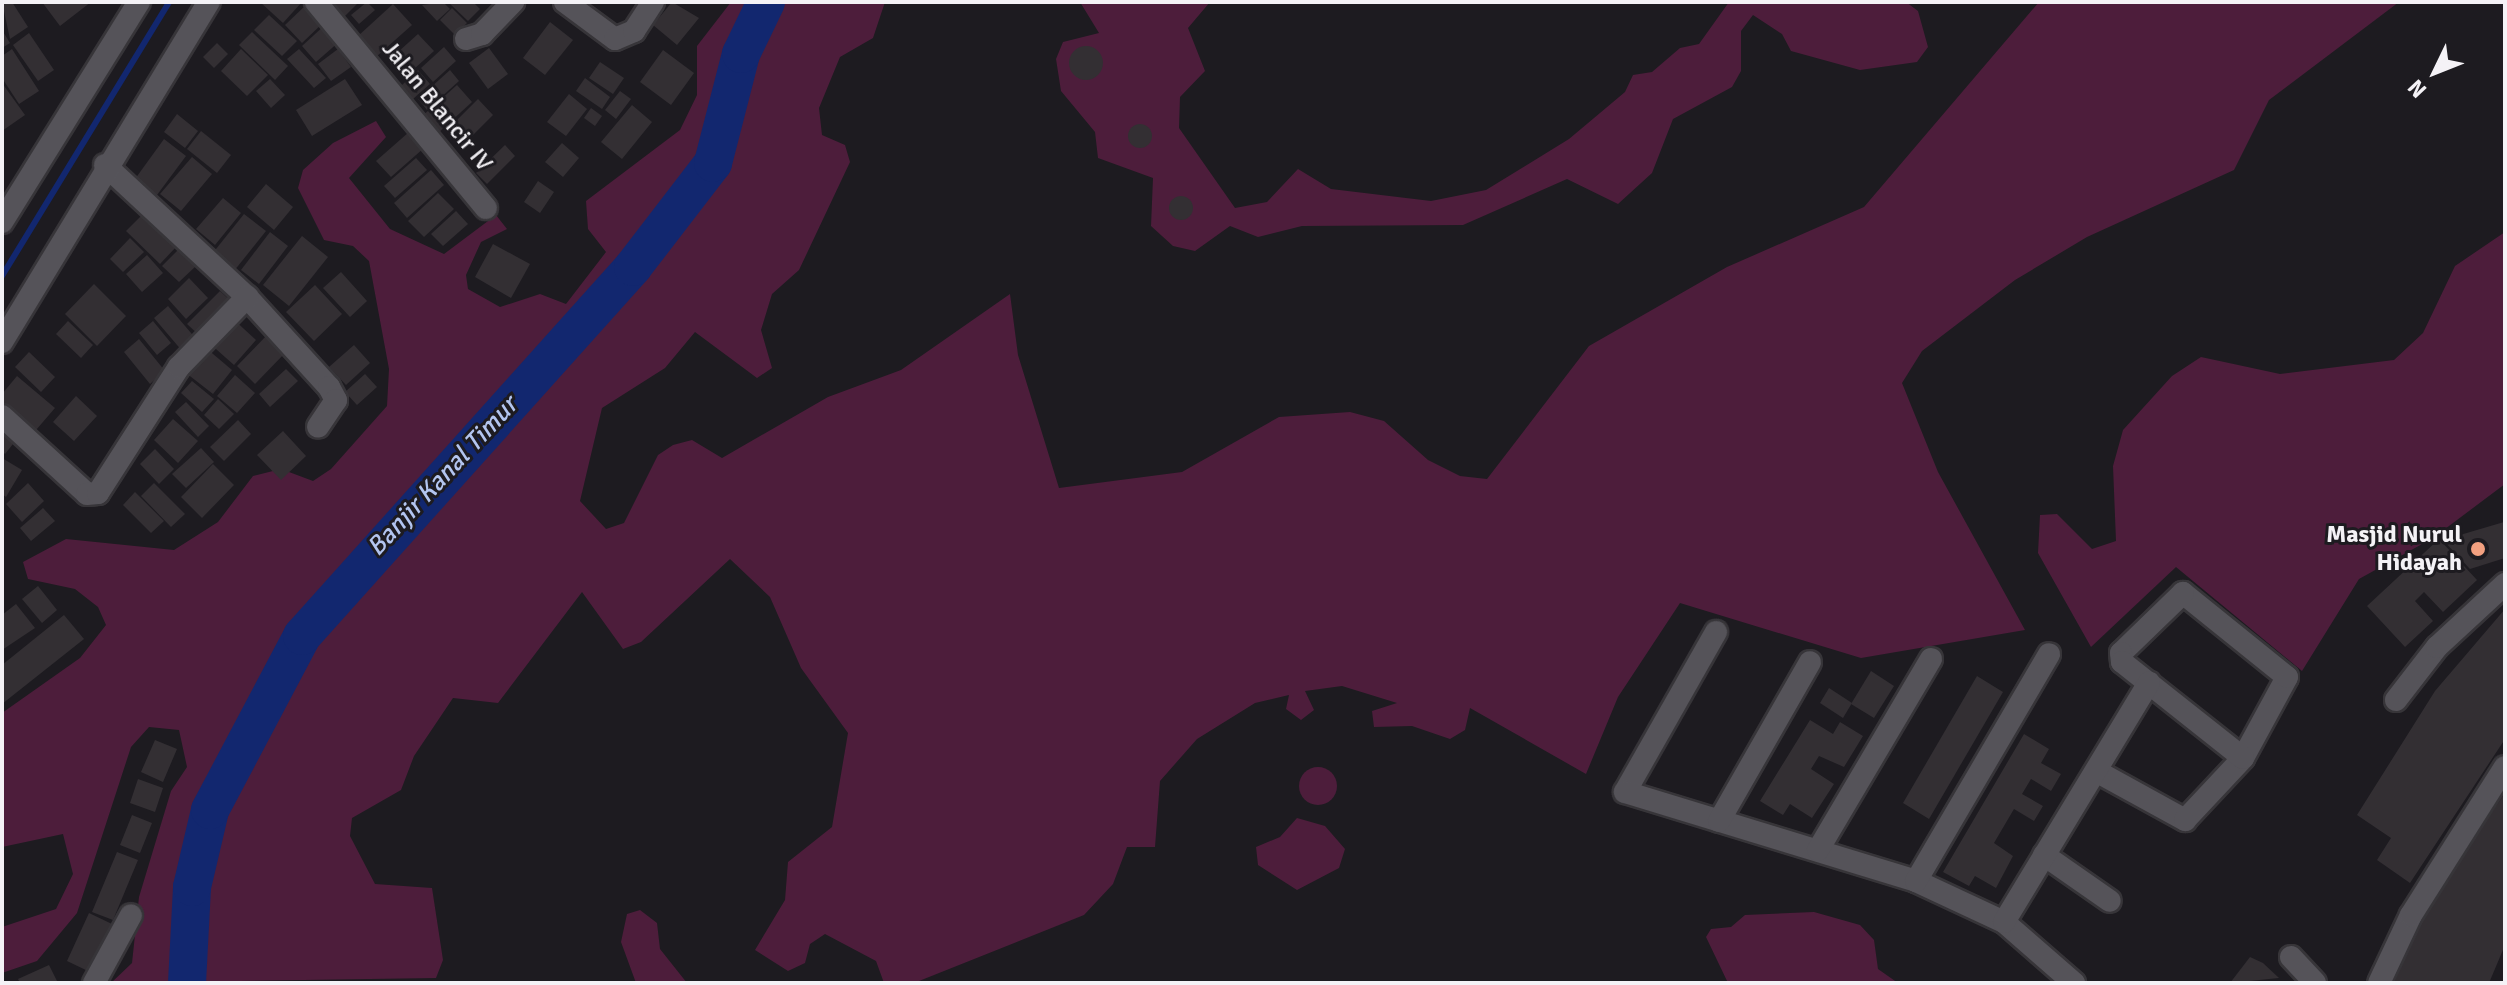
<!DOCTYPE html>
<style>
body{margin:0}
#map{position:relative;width:2507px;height:985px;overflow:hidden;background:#1d1b20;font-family:Signika,sans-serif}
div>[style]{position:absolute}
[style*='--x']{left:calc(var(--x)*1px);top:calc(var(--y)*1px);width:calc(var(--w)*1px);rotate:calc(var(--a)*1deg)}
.green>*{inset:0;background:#4d1d3b}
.round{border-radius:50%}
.stream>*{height:6px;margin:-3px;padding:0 3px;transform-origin:3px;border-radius:3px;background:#12276f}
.river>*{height:38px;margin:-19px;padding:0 19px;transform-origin:19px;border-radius:19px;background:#12276f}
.building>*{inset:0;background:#332f33}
.roads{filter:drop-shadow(2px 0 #373539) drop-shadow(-2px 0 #373539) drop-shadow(0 2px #373539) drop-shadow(0 -2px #373539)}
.minor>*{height:22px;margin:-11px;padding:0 11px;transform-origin:11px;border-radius:11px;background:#555359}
.tertiary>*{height:22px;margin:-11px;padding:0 11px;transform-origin:11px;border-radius:11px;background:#555359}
.dots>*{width:22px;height:22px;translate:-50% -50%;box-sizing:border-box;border:4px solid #1d1b20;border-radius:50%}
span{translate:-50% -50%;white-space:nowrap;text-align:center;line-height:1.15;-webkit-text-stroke:6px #1d1b20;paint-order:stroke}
.street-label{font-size:24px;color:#f4f2f6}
.poi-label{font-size:24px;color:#f4f2f6;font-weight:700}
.right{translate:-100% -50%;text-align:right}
.water-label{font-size:26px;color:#b3c5f0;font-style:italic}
.frame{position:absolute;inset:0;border:4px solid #f4f2f6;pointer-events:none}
.north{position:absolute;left:2395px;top:32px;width:80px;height:80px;-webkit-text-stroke:6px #1d1b20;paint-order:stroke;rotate:227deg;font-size:22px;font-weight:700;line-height:32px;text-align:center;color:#f4f2f6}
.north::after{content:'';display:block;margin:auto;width:28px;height:36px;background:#f4f2f6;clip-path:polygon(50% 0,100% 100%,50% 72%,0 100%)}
</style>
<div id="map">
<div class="green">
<i style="clip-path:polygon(731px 2px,885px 2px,873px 38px,840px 57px,819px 108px,822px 135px,845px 145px,850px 162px,799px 270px,772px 294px,761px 330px,772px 368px,757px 378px,695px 332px,665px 368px,602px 408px,580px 501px,606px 529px,624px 523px,658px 455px,673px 445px,692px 440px,722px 458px,828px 397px,901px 370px,1010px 294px,1018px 355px,1059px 488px,1182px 472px,1279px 417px,1350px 412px,1384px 421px,1428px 460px,1460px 476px,1487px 479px,1589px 346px,1727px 267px,1864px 207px,2039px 2px,2399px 2px,2269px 100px,2234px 170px,2087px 237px,2015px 280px,1922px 351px,1902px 383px,1938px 472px,2025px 630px,1861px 658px,1680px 603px,1618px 697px,1586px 774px,1470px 708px,1465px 730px,1450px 739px,1412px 726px,1374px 727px,1372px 711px,1397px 703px,1342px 686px,1305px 691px,1314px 710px,1301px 720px,1286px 709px,1289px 695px,1255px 703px,1197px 739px,1160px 781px,1155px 847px,1127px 847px,1113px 884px,1084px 915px,914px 983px,884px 983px,876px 961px,825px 934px,810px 944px,805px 963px,788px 971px,755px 950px,785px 900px,788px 862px,832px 827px,848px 733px,801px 668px,770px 597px,730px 559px,641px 642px,623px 649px,582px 592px,498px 703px,453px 698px,414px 756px,401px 790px,352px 818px,350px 836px,375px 884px,432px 888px,443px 960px,436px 978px,111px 983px,132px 963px,139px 897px,171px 791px,187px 767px,179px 730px,149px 727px,131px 747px,77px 913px,37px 961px,2px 973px,2px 927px,56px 909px,73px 874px,63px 834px,2px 847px,2px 713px,80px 658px,106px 625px,98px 607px,75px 589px,28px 579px,23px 562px,66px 539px,174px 550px,218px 522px,253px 476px,281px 469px,313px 481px,331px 469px,387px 406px,389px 369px,369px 261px,353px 246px,324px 240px,298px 188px,303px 170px,333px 143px,376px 121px,386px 137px,349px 178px,390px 229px,444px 254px,496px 215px,507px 229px,481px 242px,466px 275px,468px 289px,500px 307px,540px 294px,566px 304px,606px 252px,588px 229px,586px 201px,680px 130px,697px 95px,697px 46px)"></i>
<i style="clip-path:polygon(1080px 2px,1210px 2px,1188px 28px,1205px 71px,1180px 97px,1179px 128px,1235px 208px,1267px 202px,1298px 169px,1331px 189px,1431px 201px,1486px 190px,1569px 139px,1625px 92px,1633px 75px,1652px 72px,1680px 48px,1699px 44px,1729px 2px,1906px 2px,1918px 11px,1928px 47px,1917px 62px,1860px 70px,1791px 51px,1782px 34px,1753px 15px,1741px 31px,1741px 71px,1732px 87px,1673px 119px,1652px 173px,1618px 204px,1567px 179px,1463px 225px,1302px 226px,1258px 237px,1230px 226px,1195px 251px,1173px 246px,1151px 226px,1153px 178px,1098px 158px,1095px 132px,1061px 91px,1056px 59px,1063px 42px,1099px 33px)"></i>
<i style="clip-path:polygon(2505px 232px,2505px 484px,2433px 538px,2359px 579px,2302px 671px,2176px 567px,2091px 647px,2038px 553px,2040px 515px,2057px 514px,2092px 549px,2116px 541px,2113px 466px,2123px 430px,2172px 376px,2201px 357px,2280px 374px,2394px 360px,2423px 333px,2455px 266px)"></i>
<i class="round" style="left:1299px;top:767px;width:38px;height:38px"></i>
<i style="clip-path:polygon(1297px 818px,1325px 826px,1345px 849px,1339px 868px,1297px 890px,1258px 865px,1256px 847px,1280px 837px)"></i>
<i style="clip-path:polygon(640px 910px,657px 923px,660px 949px,687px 983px,636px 983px,621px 942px,627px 914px)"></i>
<i style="clip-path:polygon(1814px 912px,1860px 925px,1874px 940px,1878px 969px,1898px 983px,1728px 983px,1706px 937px,1711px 929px,1731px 927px,1745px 915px)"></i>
</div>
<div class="stream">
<i style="--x:2;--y:276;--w:321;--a:-58.6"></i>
</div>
<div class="river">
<i style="--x:187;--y:983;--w:96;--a:-87"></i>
<i style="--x:192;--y:887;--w:79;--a:-76.8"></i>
<i style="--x:210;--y:810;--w:197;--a:-62.1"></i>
<i style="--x:302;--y:636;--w:496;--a:-48.1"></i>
<i style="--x:633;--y:267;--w:131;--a:-52.4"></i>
<i style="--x:713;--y:163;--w:113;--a:-75.6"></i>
<i style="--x:741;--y:54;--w:58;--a:-64.3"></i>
</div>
<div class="building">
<i style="clip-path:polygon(2px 2px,12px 2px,28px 27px,10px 39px)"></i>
<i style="clip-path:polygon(42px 2px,91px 2px,60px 26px)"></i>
<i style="clip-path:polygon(260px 2px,302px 2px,283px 23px)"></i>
<i style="clip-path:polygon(325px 2px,359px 2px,342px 19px)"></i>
<i style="clip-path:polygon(367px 2px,375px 10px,359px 24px,351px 15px)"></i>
<i style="clip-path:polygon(443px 2px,450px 9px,437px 21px,422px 5px)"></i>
<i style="clip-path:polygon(448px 2px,473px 2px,480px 9px,468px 21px)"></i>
<i style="clip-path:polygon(672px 2px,699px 18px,677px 45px,653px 25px)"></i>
<i style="clip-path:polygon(307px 4px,324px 22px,302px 43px,285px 25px)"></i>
<i style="clip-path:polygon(393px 4px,412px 25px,376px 57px,358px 36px)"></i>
<i style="clip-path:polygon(452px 8px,467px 23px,455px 35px,440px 20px)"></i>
<i style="clip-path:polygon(269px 15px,297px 41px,282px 56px,254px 30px)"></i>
<i style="clip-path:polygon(550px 22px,573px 40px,545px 75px,523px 58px)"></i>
<i style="clip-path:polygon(326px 24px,340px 41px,316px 62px,302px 46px)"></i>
<i style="clip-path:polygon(2px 30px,10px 43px,2px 48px)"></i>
<i style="clip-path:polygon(252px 32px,288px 66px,275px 80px,239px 45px)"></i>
<i style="clip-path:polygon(29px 33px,54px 70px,38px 81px,13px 45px)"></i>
<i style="clip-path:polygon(418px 34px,434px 51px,404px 78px,388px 61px)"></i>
<i style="clip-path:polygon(217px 43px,228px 54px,214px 68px,203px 57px)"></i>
<i class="round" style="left:1069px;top:46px;width:34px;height:34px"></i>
<i style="clip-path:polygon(444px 47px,456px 61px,433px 82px,421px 68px)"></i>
<i style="clip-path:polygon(489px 48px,508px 74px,488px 89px,469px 63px)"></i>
<i style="clip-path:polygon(12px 49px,39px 91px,19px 104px,2px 78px,2px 56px)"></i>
<i style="clip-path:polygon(241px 49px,268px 75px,247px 96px,221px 71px)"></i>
<i style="clip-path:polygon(299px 49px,326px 78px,314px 88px,287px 59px)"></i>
<i style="clip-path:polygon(338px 49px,351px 67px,331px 81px,318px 64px)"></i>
<i style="clip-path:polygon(663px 50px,694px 73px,671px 105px,640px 82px)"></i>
<i style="clip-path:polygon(600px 62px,624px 78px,613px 94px,589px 78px)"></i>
<i style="clip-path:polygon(418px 70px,430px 84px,413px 99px,401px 86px)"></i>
<i style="clip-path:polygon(450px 70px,459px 81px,427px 110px,418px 99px)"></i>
<i style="clip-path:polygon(585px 78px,610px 97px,602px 109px,576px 91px)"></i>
<i style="clip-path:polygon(270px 79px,285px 95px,271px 108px,256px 91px)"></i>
<i style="clip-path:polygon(345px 79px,362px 105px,312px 136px,296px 110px)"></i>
<i style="clip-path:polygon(2px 83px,25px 115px,2px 131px)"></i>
<i style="clip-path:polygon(457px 85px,472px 102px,436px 135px,420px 118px)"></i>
<i style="clip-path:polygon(620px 91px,631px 99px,616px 119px,605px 110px)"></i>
<i style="clip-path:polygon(569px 94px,587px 109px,566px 136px,547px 122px)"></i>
<i style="clip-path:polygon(478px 99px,493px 115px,461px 147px,446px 131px)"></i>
<i style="clip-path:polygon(632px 105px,652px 122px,622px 159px,601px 142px)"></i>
<i style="clip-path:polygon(591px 108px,602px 116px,595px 126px,584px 118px)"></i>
<i style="clip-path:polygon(177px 114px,198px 131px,185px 148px,164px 132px)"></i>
<i class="round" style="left:1128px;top:124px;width:24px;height:24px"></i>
<i style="clip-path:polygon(201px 131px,231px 155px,217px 173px,187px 149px)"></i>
<i style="clip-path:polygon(409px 132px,424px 148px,391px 177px,376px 161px)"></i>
<i style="clip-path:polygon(164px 139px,186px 156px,157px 195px,135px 179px)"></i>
<i style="clip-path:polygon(562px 143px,579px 158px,563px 177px,545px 162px)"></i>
<i style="clip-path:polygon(505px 145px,515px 156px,487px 184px,476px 173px)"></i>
<i style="clip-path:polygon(192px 157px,212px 174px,181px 211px,160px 194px)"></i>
<i style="clip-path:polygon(416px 158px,427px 170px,395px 198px,384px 186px)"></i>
<i style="clip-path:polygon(431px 170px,444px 185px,407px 218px,394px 203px)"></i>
<i style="clip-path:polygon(538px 181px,554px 192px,540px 213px,524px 202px)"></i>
<i style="clip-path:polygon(266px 184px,293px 207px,274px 230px,247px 207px)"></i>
<i style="clip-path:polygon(438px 193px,454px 209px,424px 237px,408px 221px)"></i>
<i class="round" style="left:1169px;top:196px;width:24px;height:24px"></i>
<i style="clip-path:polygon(223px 198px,241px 213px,215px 245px,196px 229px)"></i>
<i style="clip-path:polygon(456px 211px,468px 224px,443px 246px,431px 234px)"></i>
<i style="clip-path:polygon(144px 213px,177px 246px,160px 264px,126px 231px)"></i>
<i style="clip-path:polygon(244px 214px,266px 231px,234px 271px,212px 254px)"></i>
<i style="clip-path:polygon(270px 232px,288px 246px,259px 284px,241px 270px)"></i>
<i style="clip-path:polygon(302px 236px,328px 257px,289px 306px,263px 285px)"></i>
<i style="clip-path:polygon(130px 238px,144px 252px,123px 272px,110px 259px)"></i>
<i style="clip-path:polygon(493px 244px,530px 264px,511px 298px,475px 277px)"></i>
<i style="clip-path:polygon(179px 249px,196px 266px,179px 282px,162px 266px)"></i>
<i style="clip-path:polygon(147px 255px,163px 273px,142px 292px,126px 274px)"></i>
<i style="clip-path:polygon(341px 272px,367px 301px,350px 317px,323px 288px)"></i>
<i style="clip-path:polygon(189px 278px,208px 298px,186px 319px,168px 299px)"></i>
<i style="clip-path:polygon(94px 284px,126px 316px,97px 346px,65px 314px)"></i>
<i style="clip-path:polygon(315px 285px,342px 314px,314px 341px,286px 312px)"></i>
<i style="clip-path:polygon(220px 291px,233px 303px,201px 337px,187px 324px)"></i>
<i style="clip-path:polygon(168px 306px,197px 340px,183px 352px,154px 318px)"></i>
<i style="clip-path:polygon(231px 317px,256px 340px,234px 365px,208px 342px)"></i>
<i style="clip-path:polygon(68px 321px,93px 345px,81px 358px,56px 334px)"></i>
<i style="clip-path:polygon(153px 321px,171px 343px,157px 355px,139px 333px)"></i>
<i style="clip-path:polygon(269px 333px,287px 351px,255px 384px,237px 366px)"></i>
<i style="clip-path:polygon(139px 339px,165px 371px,150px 384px,124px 352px)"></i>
<i style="clip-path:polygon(354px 345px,370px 363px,346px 385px,329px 367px)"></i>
<i style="clip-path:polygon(206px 348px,232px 370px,213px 394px,186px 373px)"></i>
<i style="clip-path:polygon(29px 352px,55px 377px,41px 392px,15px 367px)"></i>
<i style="clip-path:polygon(286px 369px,298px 381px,270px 407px,259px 394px)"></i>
<i style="clip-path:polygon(365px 374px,377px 387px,357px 405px,345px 392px)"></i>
<i style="clip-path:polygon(235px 375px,255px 393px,237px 413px,217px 396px)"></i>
<i style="clip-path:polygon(17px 376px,55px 408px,30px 437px,2px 414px,2px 394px)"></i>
<i style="clip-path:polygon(192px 381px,214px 399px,202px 412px,181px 393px)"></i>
<i style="clip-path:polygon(76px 396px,97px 416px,74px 441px,53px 422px)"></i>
<i style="clip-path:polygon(218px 399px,234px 414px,219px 429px,204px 415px)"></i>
<i style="clip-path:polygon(186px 402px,209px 426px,198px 437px,175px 412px)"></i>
<i style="clip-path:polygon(173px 419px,198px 441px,178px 463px,154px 440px)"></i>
<i style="clip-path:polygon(238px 420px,251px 434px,224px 461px,210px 447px)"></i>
<i style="clip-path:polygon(2px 426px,17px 439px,5px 454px,2px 451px)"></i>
<i style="clip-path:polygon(283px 431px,306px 456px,281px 480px,257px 455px)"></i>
<i style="clip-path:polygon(201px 448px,214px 462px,186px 488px,172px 474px)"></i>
<i style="clip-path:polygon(155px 449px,174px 469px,159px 484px,140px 464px)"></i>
<i style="clip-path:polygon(2px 458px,22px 470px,6px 497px,2px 494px)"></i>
<i style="clip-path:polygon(213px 464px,234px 485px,202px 518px,181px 497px)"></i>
<i style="clip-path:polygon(28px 483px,44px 501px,22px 522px,6px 504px)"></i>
<i style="clip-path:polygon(154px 483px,185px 514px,171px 527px,141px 496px)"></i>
<i style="clip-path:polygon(135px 492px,164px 521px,151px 533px,123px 505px)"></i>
<i style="clip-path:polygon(43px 508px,55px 521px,31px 541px,20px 528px)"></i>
<i style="clip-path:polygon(2504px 522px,2505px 558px,2470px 569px,2443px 540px)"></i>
<i style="clip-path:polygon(2439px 539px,2477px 580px,2443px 612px,2424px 592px,2415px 601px,2433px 621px,2405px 647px,2367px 606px)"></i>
<i style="clip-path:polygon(38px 586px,57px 610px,42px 623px,22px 599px)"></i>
<i style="clip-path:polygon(16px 604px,35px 628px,2px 650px,2px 615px)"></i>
<i style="clip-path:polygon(2505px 609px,2505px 739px,2410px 883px,2377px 860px,2391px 838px,2357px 815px,2435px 691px)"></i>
<i style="clip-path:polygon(64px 615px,84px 639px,2px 704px,2px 665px)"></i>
<i style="clip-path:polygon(1871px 671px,1894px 686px,1874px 718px,1851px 704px)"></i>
<i style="clip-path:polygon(1977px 676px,2003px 692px,1929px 819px,1903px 803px)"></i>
<i style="clip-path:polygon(1829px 688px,1852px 703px,1843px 718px,1820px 703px)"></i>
<i style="clip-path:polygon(1810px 720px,1833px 734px,1840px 722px,1863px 736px,1844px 767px,1819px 756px,1811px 769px,1834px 784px,1812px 818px,1790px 804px,1783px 815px,1760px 801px)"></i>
<i style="clip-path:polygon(2024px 734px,2049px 749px,2041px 763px,2061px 774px,2051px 791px,2031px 779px,2022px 794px,2043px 806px,2034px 821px,2014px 809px,1994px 843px,2013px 856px,1996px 888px,1975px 876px,1969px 886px,1943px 872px)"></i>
<i style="clip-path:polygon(155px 740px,177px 749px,163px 782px,141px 772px)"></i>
<i style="clip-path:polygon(138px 779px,163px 788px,155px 812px,130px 803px)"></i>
<i style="clip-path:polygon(2505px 793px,2505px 945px,2489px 983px,2394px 983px,2422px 914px)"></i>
<i style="clip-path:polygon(132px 815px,152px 823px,140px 853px,120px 845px)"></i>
<i style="clip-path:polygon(117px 852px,138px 860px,113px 920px,92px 912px)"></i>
<i style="clip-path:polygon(89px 913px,112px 924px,90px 972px,67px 961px)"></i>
<i style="clip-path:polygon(2250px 957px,2263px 963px,2279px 978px,2230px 983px)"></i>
<i style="clip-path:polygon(49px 965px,58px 983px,20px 983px,18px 979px)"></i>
</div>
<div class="roads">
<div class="minor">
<i style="--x:316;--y:2;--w:267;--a:50.5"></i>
<i style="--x:565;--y:2;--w:62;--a:36.5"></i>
<i style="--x:615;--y:39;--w:21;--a:-23"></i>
<i style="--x:634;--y:31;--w:35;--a:-57"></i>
<i style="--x:466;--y:39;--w:17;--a:-17"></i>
<i style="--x:482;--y:34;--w:45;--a:-45.9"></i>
<i style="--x:105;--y:165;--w:194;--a:42.9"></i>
<i style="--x:247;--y:297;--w:122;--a:47.7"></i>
<i style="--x:329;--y:387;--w:15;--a:62"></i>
<i style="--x:336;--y:400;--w:32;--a:124"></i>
<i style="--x:2;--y:222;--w:259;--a:-58.1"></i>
<i style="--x:2;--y:416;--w:115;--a:42.5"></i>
<i style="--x:87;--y:494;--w:11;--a:-5"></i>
<i style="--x:98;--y:493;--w:150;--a:-57.3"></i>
<i style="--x:179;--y:367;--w:98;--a:-45.8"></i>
<i style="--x:1716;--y:632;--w:184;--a:119.6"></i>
<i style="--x:1625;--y:792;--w:304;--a:17"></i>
<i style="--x:1916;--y:881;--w:97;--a:25"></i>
<i style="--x:2004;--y:922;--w:93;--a:41.1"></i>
<i style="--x:2396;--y:700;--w:67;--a:-52.3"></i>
<i style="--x:2437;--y:647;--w:93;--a:-42.8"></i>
<i style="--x:2096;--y:771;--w:102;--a:28.8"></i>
<i style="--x:2185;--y:820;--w:85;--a:-46.9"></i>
<i style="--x:2243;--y:758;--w:92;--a:-61.5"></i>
<i style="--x:2287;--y:677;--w:134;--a:-141.1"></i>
<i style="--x:2183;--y:593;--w:86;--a:135.9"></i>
<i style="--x:2121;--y:653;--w:9;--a:84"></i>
<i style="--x:2122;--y:662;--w:154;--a:38.4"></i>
<i style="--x:1719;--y:821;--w:183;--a:-60.2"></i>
<i style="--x:1818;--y:850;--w:222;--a:-59.4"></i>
<i style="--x:2044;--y:855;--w:80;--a:34.9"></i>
<i style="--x:1916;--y:881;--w:263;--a:-59.6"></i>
<i style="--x:2004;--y:922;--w:280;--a:-58.8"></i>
<i style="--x:2291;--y:957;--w:35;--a:47"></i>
<i style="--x:94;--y:983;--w:77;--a:-61.4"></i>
<i style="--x:2379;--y:983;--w:75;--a:-64.8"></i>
<i style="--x:2411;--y:915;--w:175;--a:-57.6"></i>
</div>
<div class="tertiary">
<i style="--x:2;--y:342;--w:398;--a:-58.7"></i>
</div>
</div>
<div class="dots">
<i style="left:2478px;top:549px;background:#f2a080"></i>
</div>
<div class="street-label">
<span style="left:437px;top:106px;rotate:51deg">Jalan Blancir IV</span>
</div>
<div class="poi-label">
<span class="right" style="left:2462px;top:549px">Masjid Nurul<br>Hidayah</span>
</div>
<div class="water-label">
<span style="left:443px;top:477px;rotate:-47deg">Banjir Kanal Timur</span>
</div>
<div class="frame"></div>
<div class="north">N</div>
</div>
